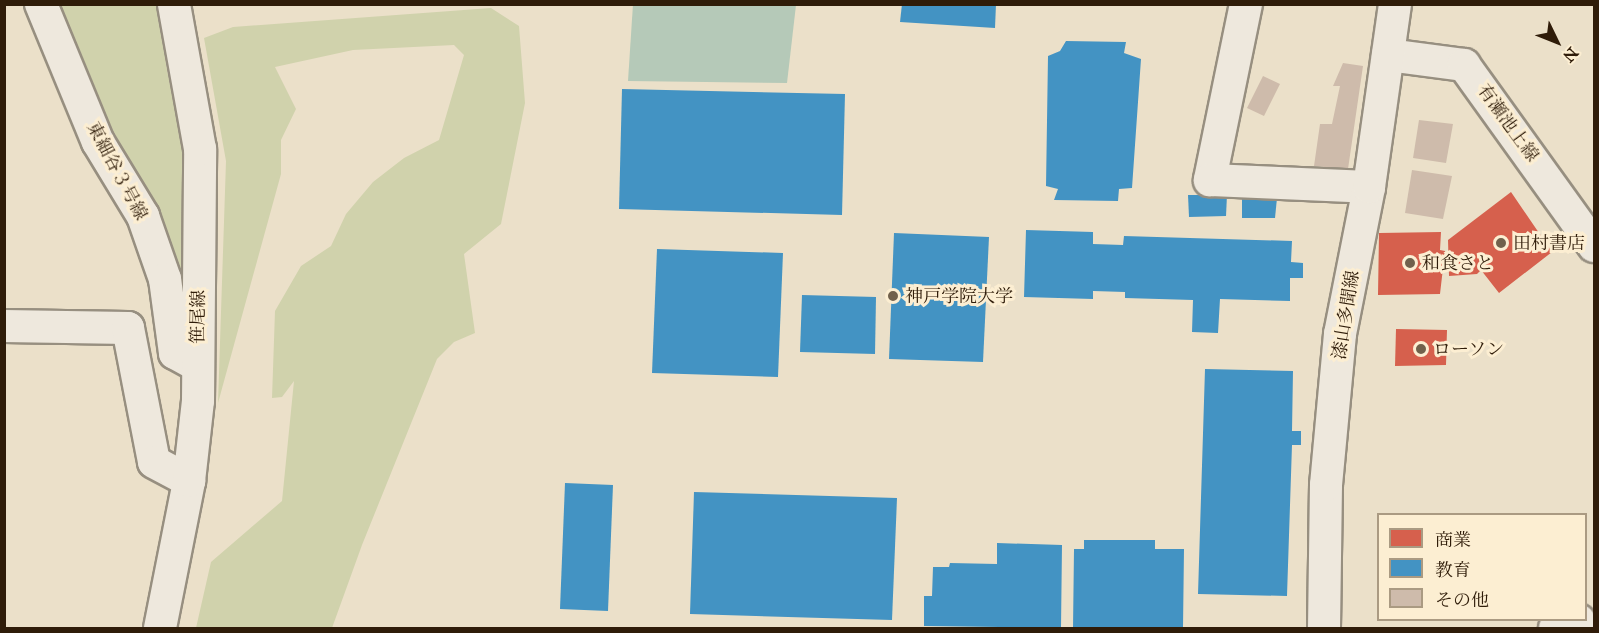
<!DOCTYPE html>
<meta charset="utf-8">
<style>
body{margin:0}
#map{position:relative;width:1599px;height:633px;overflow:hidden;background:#ebe0c9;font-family:"IM FELL Great Primer","Noto Serif JP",serif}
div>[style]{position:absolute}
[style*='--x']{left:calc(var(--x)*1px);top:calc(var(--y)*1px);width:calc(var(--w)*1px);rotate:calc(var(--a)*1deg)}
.green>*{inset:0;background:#d0d2ac}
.water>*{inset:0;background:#b5c9b8}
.shops>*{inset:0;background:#d6604d}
.schools>*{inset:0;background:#4393c3}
.building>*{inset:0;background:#cebbab}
.roads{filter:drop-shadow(2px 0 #978f80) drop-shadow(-2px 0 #978f80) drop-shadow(0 2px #978f80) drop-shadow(0 -2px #978f80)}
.minor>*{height:32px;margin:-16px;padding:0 16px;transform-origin:16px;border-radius:16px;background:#eee8dd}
.dots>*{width:16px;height:16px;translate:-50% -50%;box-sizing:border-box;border:3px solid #fceed2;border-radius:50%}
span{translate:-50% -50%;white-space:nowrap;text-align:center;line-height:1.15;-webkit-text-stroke:6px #fceed2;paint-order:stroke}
.street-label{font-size:18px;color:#2f1c09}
.poi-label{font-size:18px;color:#2f1c09}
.left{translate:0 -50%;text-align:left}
.frame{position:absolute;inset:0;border:6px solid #2f1c09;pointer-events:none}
.legend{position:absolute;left:1377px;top:513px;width:210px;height:108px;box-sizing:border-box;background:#fceed2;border:2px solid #aa9a82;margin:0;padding:8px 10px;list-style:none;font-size:18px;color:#2f1c09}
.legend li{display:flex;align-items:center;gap:12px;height:30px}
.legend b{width:30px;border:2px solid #aa9a82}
.north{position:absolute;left:1527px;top:12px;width:60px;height:60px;-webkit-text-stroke:4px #fceed2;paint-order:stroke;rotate:133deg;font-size:16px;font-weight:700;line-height:24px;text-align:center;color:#2f1c09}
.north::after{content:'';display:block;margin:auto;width:21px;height:27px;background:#2f1c09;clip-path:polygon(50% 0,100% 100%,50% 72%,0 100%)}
</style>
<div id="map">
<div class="green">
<i style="clip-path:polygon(57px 5px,160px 5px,166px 64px,187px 173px,186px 325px,163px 220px,103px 113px)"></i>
<i style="clip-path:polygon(491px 8px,519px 26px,525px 103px,501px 224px,464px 254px,475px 333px,454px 342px,437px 359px,362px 545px,332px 628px,196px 628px,211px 562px,282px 501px,294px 381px,282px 397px,272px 398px,275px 311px,301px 266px,331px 246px,346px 214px,373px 182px,404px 158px,439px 140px,464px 55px,454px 45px,353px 50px,275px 67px,296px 109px,281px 140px,281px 174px,218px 403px,226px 161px,204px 38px,233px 27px)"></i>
</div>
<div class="water">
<i style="clip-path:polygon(633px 4px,796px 5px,787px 83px,628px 81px)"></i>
</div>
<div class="shops">
<i style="clip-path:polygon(1511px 192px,1552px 252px,1499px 293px,1481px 270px,1477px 274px,1449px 276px,1448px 240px)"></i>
<i style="clip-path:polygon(1441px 232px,1440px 250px,1445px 251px,1440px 294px,1378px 295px,1379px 233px)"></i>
<i style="clip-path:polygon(1396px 329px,1447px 330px,1446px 365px,1395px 366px)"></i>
</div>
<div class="schools">
<i style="clip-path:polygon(902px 4px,996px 4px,995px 28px,900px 22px)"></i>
<i style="clip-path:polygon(1066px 41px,1126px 42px,1124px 53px,1141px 59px,1132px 188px,1119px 189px,1118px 201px,1054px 200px,1058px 189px,1046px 186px,1048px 56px,1060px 51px)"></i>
<i style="clip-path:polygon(622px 89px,845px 94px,842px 215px,619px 209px)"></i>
<i style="clip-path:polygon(1188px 195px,1227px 195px,1226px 216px,1189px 217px)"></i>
<i style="clip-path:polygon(1277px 198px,1275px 218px,1242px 218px,1242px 199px)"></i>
<i style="clip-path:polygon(1026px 230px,1093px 232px,1093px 244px,1123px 245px,1124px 236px,1292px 241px,1291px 262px,1303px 263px,1303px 278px,1290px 278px,1290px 301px,1220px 299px,1218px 333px,1192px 332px,1193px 300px,1125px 298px,1125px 292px,1093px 291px,1093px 299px,1024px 297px)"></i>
<i style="clip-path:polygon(894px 233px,989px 237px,983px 362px,889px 359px)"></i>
<i style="clip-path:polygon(657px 249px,783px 253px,778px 377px,652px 373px)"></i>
<i style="clip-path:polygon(802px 295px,876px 297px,875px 354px,800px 352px)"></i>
<i style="clip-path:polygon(1205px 369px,1293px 371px,1292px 431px,1301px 431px,1301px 445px,1292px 445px,1287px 596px,1198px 594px)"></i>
<i style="clip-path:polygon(565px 483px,613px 485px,608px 611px,560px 609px)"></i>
<i style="clip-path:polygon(694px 492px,897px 498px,892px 620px,690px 614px)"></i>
<i style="clip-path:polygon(1084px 540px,1155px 540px,1155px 549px,1184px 549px,1183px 628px,1073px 628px,1074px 549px,1084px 549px)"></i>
<i style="clip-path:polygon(997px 543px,1062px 545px,1061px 628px,924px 626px,924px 596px,932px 596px,933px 567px,949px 567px,950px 563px,997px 564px)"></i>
</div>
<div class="building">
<i style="clip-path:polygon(1343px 63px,1363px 66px,1348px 169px,1314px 166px,1320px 124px,1332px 124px,1340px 86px,1333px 86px)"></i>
<i style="clip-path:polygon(1263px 76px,1280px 84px,1264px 116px,1247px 108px)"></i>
<i style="clip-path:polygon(1419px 120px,1453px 124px,1446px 163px,1413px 158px)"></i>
<i style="clip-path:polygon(1412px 170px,1452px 176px,1443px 219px,1405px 213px)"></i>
</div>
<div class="roads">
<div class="minor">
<i style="--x:41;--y:4;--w:149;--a:67.6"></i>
<i style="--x:98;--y:142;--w:87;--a:58.7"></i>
<i style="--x:143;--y:216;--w:67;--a:70.8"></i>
<i style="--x:165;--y:279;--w:75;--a:82.3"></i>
<i style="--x:175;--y:353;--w:26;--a:29"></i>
<i style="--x:1246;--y:4;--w:180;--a:101.6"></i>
<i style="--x:1210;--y:180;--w:159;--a:2.5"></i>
<i style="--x:1388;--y:55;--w:77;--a:7.5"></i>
<i style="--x:1464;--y:65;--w:223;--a:54.3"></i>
<i style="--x:4;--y:326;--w:124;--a:0.9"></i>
<i style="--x:128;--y:328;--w:136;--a:79"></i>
<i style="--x:154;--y:462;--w:40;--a:28"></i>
<i style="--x:160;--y:628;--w:150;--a:-78.8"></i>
<i style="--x:189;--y:481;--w:81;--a:-83.6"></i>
<i style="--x:198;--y:401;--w:252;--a:-89.5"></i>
<i style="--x:200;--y:149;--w:147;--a:-100.2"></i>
<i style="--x:1324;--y:628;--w:143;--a:-89.2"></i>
<i style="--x:1326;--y:485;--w:152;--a:-84.7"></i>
<i style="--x:1340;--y:334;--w:150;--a:-78.8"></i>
<i style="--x:1369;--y:187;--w:185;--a:-81.9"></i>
<i style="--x:1555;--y:628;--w:25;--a:-18"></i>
</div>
</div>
<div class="dots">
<i style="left:1501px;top:243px;background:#71614c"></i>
<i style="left:1410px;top:263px;background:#71614c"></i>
<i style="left:893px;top:296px;background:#71614c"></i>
<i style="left:1421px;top:349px;background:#71614c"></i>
</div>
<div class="street-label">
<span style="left:1508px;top:123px;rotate:54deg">有瀬池上線</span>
<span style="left:117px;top:171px;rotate:62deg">東細谷３号線</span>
<span style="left:1346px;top:315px;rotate:-81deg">漆山多聞線</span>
<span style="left:198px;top:317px;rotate:-89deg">笹尾線</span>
</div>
<div class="poi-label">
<span class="left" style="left:1513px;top:243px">田村書店</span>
<span class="left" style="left:1422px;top:263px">和食さと</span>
<span class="left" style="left:905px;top:296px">神戸学院大学</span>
<span class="left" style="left:1433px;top:349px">ローソン</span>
</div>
<div class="frame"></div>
<ul class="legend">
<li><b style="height:16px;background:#d6604d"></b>商業</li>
<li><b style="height:16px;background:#4393c3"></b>教育</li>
<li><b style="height:16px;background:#cebbab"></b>その他</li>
</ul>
<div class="north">N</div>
</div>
